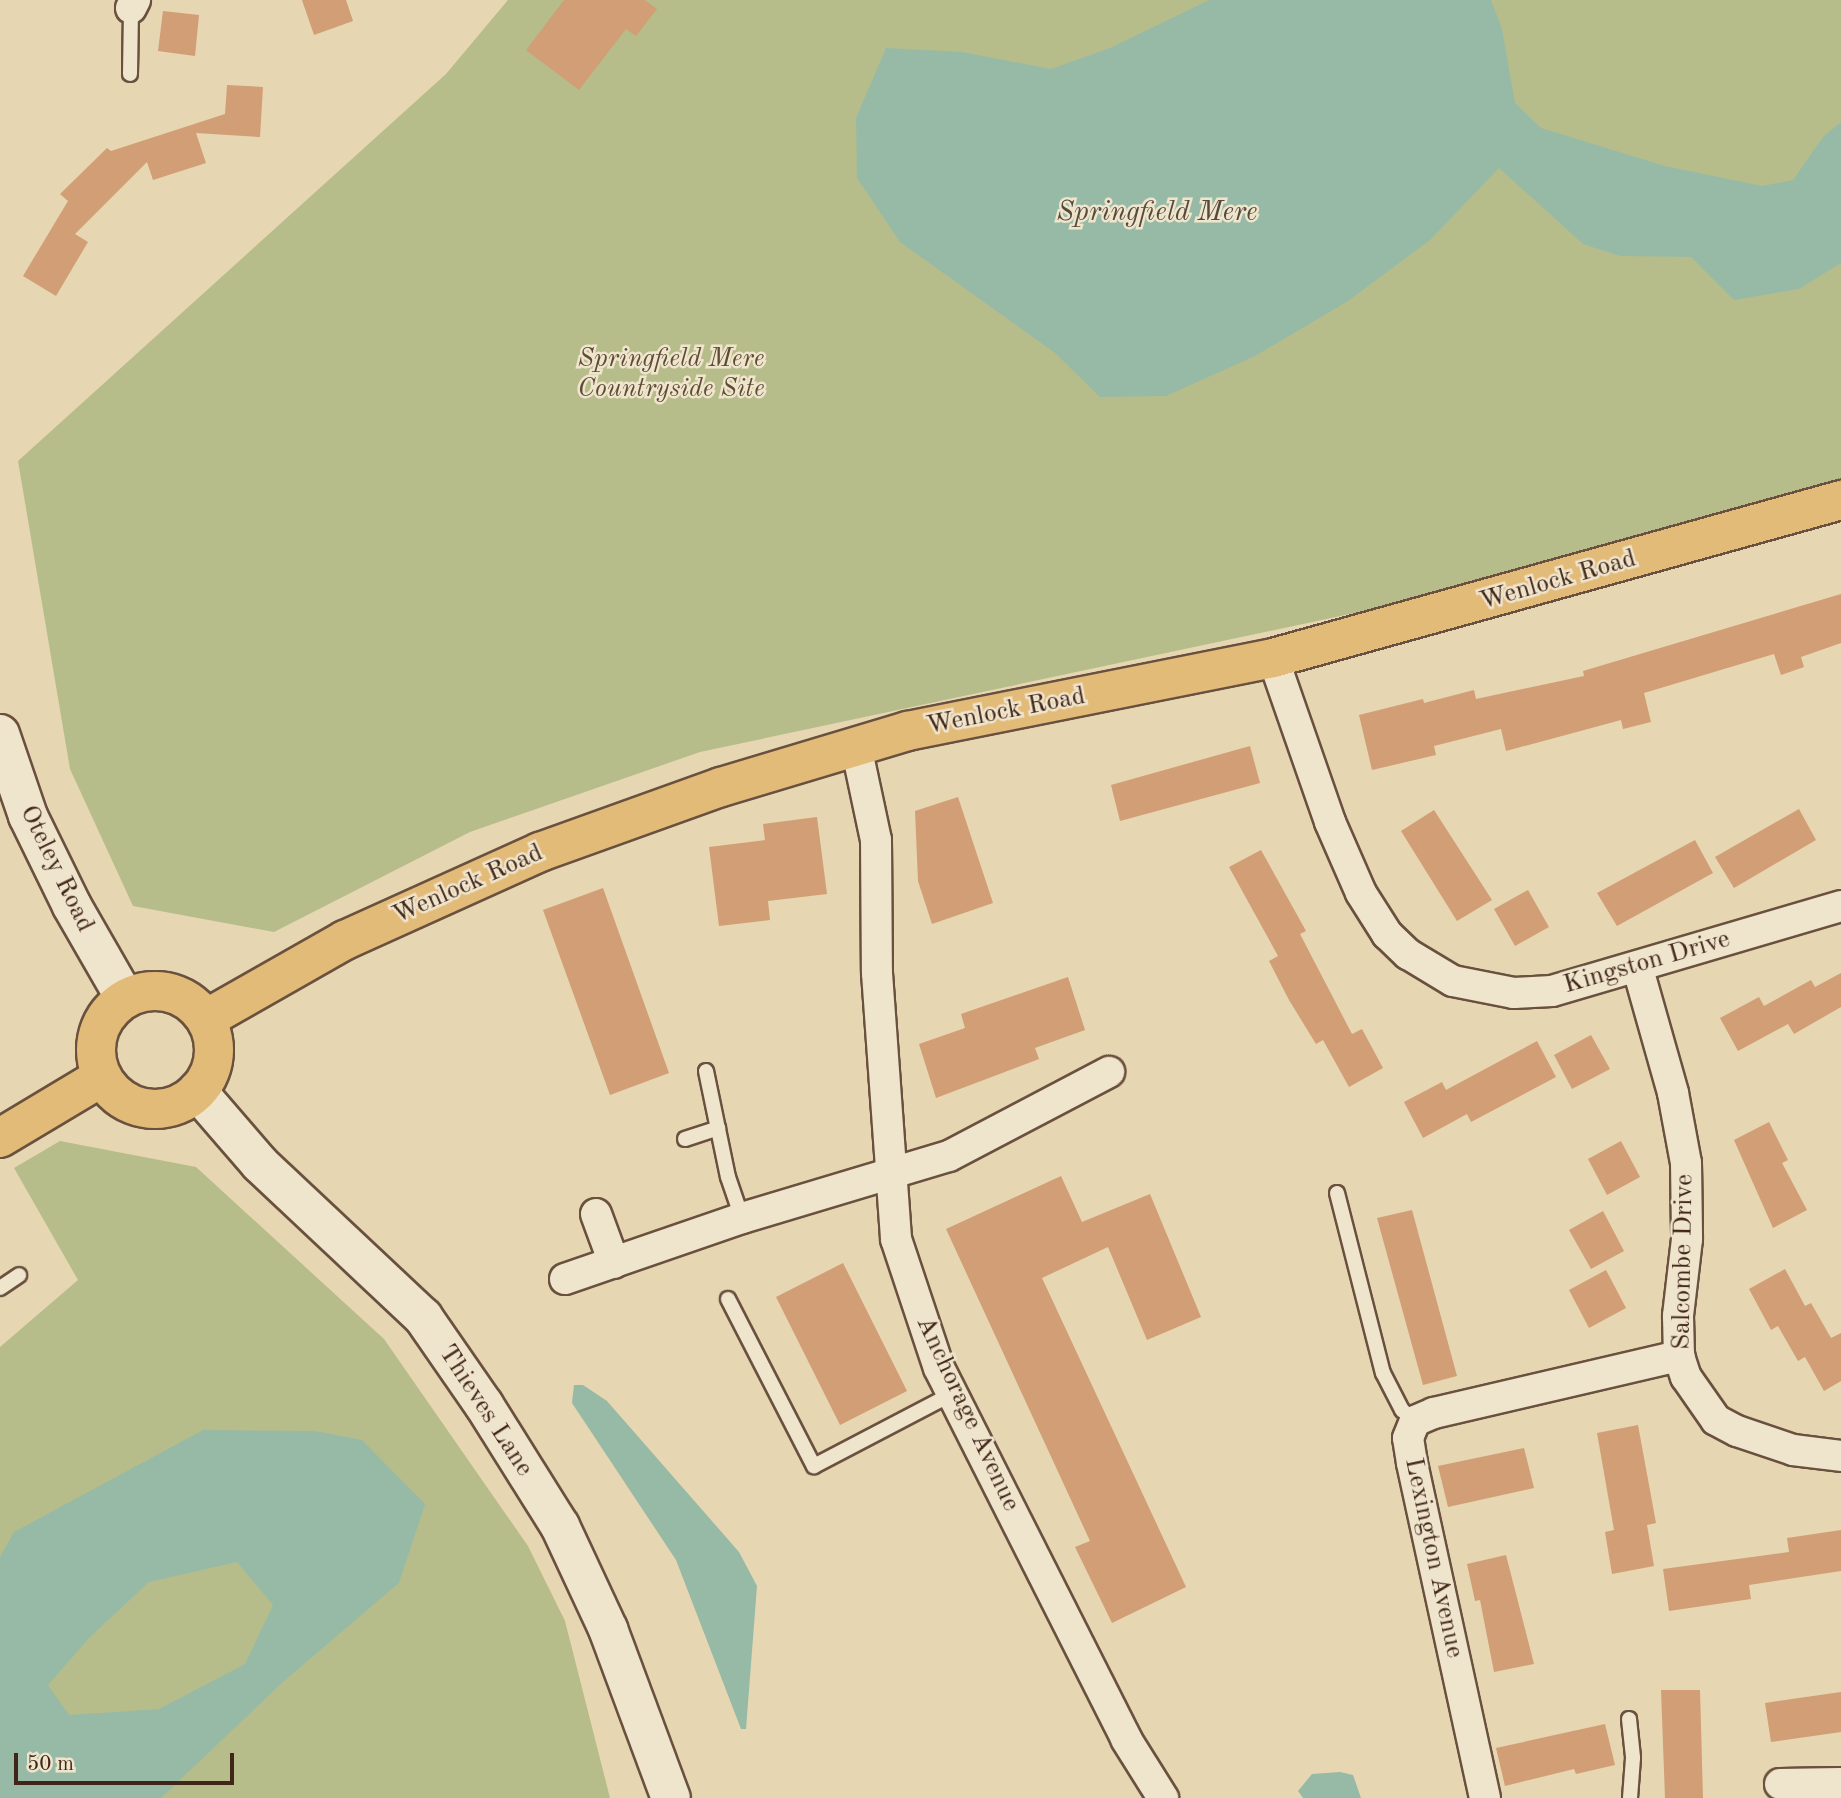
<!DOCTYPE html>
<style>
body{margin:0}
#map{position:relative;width:1841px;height:1798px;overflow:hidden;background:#e6d6b1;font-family:"Old Standard TT",serif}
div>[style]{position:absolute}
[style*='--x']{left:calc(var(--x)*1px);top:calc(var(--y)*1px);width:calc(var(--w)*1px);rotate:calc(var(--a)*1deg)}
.green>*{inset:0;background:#b6bd8b}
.water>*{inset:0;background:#97baa6}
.building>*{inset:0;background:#d19e75}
.roads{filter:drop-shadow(2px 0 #6a513f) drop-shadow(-2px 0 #6a513f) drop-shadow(0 2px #6a513f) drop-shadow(0 -2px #6a513f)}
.service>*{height:14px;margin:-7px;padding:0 7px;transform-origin:7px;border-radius:7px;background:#efe4cc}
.minor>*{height:30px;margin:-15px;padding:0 15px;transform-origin:15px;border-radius:15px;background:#efe4cc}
.secondary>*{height:38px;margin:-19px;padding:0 19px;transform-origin:19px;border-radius:19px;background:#efe4cc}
.primary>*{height:38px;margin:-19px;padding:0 19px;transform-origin:19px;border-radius:19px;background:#e3bb78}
.primary>.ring{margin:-19px;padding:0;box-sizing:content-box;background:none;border:38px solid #e3bb78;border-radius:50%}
span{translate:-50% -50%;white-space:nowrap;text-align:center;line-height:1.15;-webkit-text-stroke:5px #efe4cc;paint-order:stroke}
.park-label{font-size:26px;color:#5e4b36;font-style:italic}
.street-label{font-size:26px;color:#402519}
.water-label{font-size:28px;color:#564a3c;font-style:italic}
.scale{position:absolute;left:14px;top:1753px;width:220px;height:32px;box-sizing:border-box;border:4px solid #402519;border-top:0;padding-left:9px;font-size:21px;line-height:24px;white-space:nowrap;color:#402519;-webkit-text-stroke:5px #efe4cc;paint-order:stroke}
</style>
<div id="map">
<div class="green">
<i style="clip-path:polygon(508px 0,1841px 0,1841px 482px,1439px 595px,700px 752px,470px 832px,274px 932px,133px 906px,70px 769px,18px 461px,446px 74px)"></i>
<i style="clip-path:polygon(60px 1141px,196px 1167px,384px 1339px,528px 1546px,565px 1621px,610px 1798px,0 1798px,0 1347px,78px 1280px,14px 1168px)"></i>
</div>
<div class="water">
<i style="clip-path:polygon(1209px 0,1491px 0,1502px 29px,1515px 103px,1541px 128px,1665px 166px,1762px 186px,1793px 180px,1823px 137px,1841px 122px,1841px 263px,1799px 289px,1734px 300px,1691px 257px,1620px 256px,1583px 244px,1499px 168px,1430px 240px,1348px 301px,1255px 356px,1166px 396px,1100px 397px,1055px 353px,900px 242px,857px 178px,856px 118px,886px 48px,962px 52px,1051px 69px,1110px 48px)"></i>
<i style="clip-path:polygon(574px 1385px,583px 1385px,607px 1401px,739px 1552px,757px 1586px,746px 1729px,741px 1729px,676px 1560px,572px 1403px)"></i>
<i style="clip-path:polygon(evenodd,203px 1430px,315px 1431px,362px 1440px,425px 1504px,399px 1583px,284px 1681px,161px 1798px,0 1798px,0 1557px,14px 1532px,203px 1430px,237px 1562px,273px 1605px,245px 1664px,159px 1709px,69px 1715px,48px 1685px,90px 1637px,149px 1582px,237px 1562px)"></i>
<i style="clip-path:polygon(1340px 1772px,1353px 1775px,1361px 1798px,1303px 1798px,1298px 1791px,1312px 1774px)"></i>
</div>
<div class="building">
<i style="clip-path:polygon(302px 0,346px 0,353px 21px,314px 35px)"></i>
<i style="clip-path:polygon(564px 0,645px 0,657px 9px,636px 36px,626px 29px,579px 90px,526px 50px)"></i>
<i style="clip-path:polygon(163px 11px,199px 15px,195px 56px,158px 51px)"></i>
<i style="clip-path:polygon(227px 85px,263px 87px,260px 137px,196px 133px,206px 163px,153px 180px,147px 162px,75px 234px,88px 242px,56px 296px,23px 276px,68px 201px,60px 194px,107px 148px,111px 151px,225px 114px)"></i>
<i style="clip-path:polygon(1841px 594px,1841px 643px,1801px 657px,1804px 667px,1781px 675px,1774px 654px,1644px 693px,1651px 722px,1623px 729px,1621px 720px,1506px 751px,1501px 729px,1434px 746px,1436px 755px,1372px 770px,1359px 715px,1423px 699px,1424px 703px,1474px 690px,1476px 699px,1584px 676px,1583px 671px)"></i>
<i style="clip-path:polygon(1250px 746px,1260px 783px,1120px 821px,1111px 785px)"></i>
<i style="clip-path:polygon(958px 797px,993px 903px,932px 924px,918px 881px,915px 811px)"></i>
<i style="clip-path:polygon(1799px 809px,1816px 840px,1734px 888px,1715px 857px)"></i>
<i style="clip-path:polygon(1434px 810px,1492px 900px,1457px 921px,1401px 831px)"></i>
<i style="clip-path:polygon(817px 817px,827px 894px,768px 901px,770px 920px,719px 926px,709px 847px,765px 840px,763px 824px)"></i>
<i style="clip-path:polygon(1695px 840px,1713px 873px,1617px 926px,1597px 893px)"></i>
<i style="clip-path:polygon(1261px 850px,1306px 931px,1300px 934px,1352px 1034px,1362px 1029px,1383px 1068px,1349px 1087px,1323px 1040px,1316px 1044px,1289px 1000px,1269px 961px,1278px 956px,1229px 867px)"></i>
<i style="clip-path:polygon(603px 888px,669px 1073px,610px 1095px,543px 910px)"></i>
<i style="clip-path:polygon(1528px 890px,1549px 927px,1515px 946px,1494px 909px)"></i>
<i style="clip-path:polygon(1841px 973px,1841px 1007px,1794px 1034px,1788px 1024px,1738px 1051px,1720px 1018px,1759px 997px,1764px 1006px,1811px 980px,1815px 987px)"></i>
<i style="clip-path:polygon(1068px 977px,1085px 1030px,1035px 1048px,1039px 1059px,936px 1098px,919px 1044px,965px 1028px,961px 1014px)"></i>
<i style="clip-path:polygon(1591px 1035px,1610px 1069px,1572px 1089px,1554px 1055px)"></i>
<i style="clip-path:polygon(1537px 1041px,1556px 1077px,1471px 1122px,1467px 1114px,1423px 1138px,1404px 1102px,1442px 1082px,1446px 1090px)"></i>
<i style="clip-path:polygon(1769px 1122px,1788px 1160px,1782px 1163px,1807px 1210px,1773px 1228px,1734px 1140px)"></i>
<i style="clip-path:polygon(1621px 1141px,1640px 1177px,1607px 1195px,1588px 1159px)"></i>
<i style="clip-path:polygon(1061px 1176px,1082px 1222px,1150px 1194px,1201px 1317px,1147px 1340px,1108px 1247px,1042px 1278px,1186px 1587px,1112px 1623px,1075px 1547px,1090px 1541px,946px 1229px)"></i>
<i style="clip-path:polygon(1412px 1210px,1457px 1376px,1423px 1385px,1377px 1218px)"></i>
<i style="clip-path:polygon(1603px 1211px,1624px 1251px,1591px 1269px,1569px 1230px)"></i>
<i style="clip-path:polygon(843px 1263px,907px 1391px,840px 1425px,776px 1297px)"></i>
<i style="clip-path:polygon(1785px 1269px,1805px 1306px,1811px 1303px,1831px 1338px,1841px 1333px,1841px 1381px,1824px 1391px,1805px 1357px,1798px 1361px,1778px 1326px,1771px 1330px,1749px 1289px)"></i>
<i style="clip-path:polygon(1606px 1270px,1626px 1308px,1589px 1328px,1569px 1290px)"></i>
<i style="clip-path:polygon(1638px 1425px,1656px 1523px,1647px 1525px,1654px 1566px,1612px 1574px,1605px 1532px,1614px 1530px,1597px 1433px)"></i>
<i style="clip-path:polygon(1524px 1448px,1534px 1488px,1448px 1507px,1438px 1466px)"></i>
<i style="clip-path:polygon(1841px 1530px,1841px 1571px,1749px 1585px,1751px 1599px,1669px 1611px,1663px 1569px,1789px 1552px,1787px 1538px)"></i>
<i style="clip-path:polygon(1506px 1555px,1534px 1664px,1494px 1672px,1480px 1600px,1475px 1601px,1467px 1564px)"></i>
<i style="clip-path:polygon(1661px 1690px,1700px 1690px,1703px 1798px,1665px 1798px)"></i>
<i style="clip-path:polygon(1841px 1692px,1841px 1732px,1771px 1742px,1765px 1703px)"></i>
<i style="clip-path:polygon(1605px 1724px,1615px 1765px,1576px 1774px,1574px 1769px,1505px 1786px,1496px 1748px)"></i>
</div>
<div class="roads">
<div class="service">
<i style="--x:130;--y:74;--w:66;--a:-89.1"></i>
<i style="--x:706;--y:1071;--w:108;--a:78.3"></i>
<i style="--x:728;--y:1177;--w:43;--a:71.1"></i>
<i style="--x:685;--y:1139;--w:35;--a:-18"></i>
<i style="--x:1337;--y:1193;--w:186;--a:75.7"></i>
<i style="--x:1383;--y:1373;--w:42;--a:62.8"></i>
<i style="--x:1402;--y:1410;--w:17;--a:40"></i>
<i style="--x:0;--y:1288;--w:23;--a:-34"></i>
<i style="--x:728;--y:1299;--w:188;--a:62.8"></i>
<i style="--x:814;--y:1466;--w:156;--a:-27.6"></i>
<i style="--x:1629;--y:1719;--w:39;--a:84"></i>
<i style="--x:1633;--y:1758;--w:40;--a:94.3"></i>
</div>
<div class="minor">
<i style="--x:131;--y:8;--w:9;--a:-63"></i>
<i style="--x:1273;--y:658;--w:174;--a:70.8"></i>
<i style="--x:1330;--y:822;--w:77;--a:66.4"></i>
<i style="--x:1361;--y:893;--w:49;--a:57.6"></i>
<i style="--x:1387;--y:934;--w:29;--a:44"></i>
<i style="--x:1408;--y:954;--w:52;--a:31"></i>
<i style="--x:1453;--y:981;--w:62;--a:11.1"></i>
<i style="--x:1514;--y:993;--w:38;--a:-3"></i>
<i style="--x:1552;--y:991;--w:301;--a:-16.4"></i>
<i style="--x:856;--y:746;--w:96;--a:78"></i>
<i style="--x:876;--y:840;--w:133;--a:89.6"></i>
<i style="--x:877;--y:973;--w:267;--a:85.9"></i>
<i style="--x:896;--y:1239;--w:136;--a:71.6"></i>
<i style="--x:939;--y:1368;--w:415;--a:63.2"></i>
<i style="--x:1126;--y:1739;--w:70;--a:57.9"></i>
<i style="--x:1638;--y:969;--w:129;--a:74.2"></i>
<i style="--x:1673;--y:1093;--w:71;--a:79.5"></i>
<i style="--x:1686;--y:1163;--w:76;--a:89.2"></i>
<i style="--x:1687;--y:1239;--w:78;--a:96.7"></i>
<i style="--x:1678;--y:1316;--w:40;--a:88.6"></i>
<i style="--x:1679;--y:1356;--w:22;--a:72"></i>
<i style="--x:1686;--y:1377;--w:52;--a:55.1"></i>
<i style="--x:1716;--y:1420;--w:24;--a:28"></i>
<i style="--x:1737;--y:1431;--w:59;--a:18.7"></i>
<i style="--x:1793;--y:1450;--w:48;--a:7.1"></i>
<i style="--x:596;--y:1214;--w:52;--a:69.8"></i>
<i style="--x:565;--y:1279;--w:187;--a:-19"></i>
<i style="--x:742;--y:1218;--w:216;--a:-16.7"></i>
<i style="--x:949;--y:1156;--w:181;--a:-27.7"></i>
<i style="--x:1780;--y:1784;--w:61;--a:-0.9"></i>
<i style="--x:1485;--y:1798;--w:343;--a:-102.3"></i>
<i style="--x:1412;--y:1463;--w:25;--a:-99"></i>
<i style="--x:1408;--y:1438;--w:18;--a:-68"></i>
<i style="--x:1415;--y:1421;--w:21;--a:-23"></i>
<i style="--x:1434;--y:1413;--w:252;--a:-13.1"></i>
</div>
<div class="secondary">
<i style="--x:0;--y:734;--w:87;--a:71.1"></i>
<i style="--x:28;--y:816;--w:100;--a:63.9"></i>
<i style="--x:72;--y:906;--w:106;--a:60.1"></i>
<i style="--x:197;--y:1091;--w:96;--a:49.2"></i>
<i style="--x:260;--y:1164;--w:224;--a:43.2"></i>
<i style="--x:423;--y:1317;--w:107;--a:55.3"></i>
<i style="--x:484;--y:1405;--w:143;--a:57.9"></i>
<i style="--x:560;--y:1526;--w:114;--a:65"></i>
<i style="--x:608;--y:1629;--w:180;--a:69.6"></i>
</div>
<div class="primary">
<i class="ring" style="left:96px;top:991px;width:80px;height:80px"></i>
<i style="--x:206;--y:1019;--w:160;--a:-29.6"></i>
<i style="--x:345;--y:940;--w:214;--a:-24.3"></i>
<i style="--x:540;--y:852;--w:192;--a:-19.8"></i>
<i style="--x:721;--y:787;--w:195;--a:-16.7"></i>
<i style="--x:908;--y:731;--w:372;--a:-11.3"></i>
<i style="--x:1273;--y:658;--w:590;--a:-15.54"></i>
<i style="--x:0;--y:1138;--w:119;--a:-30.9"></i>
</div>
</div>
<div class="park-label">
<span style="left:671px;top:375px">Springfield Mere<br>Countryside Site</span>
</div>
<div class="street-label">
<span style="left:1558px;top:581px;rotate:-16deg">Wenlock Road</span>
<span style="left:1006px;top:712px;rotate:-11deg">Wenlock Road</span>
<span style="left:56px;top:869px;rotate:64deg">Oteley Road</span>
<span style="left:468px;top:885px;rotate:-24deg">Wenlock Road</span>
<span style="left:1647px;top:963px;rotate:-16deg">Kingston Drive</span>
<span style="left:1684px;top:1262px;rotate:-89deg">Salcombe Drive</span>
<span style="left:485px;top:1411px;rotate:57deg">Thieves Lane</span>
<span style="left:967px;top:1414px;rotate:65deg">Anchorage Avenue</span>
<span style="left:1433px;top:1558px;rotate:78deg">Lexington Avenue</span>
</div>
<div class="water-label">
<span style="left:1157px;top:213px">Springfield Mere</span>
</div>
<div class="scale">50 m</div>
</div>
